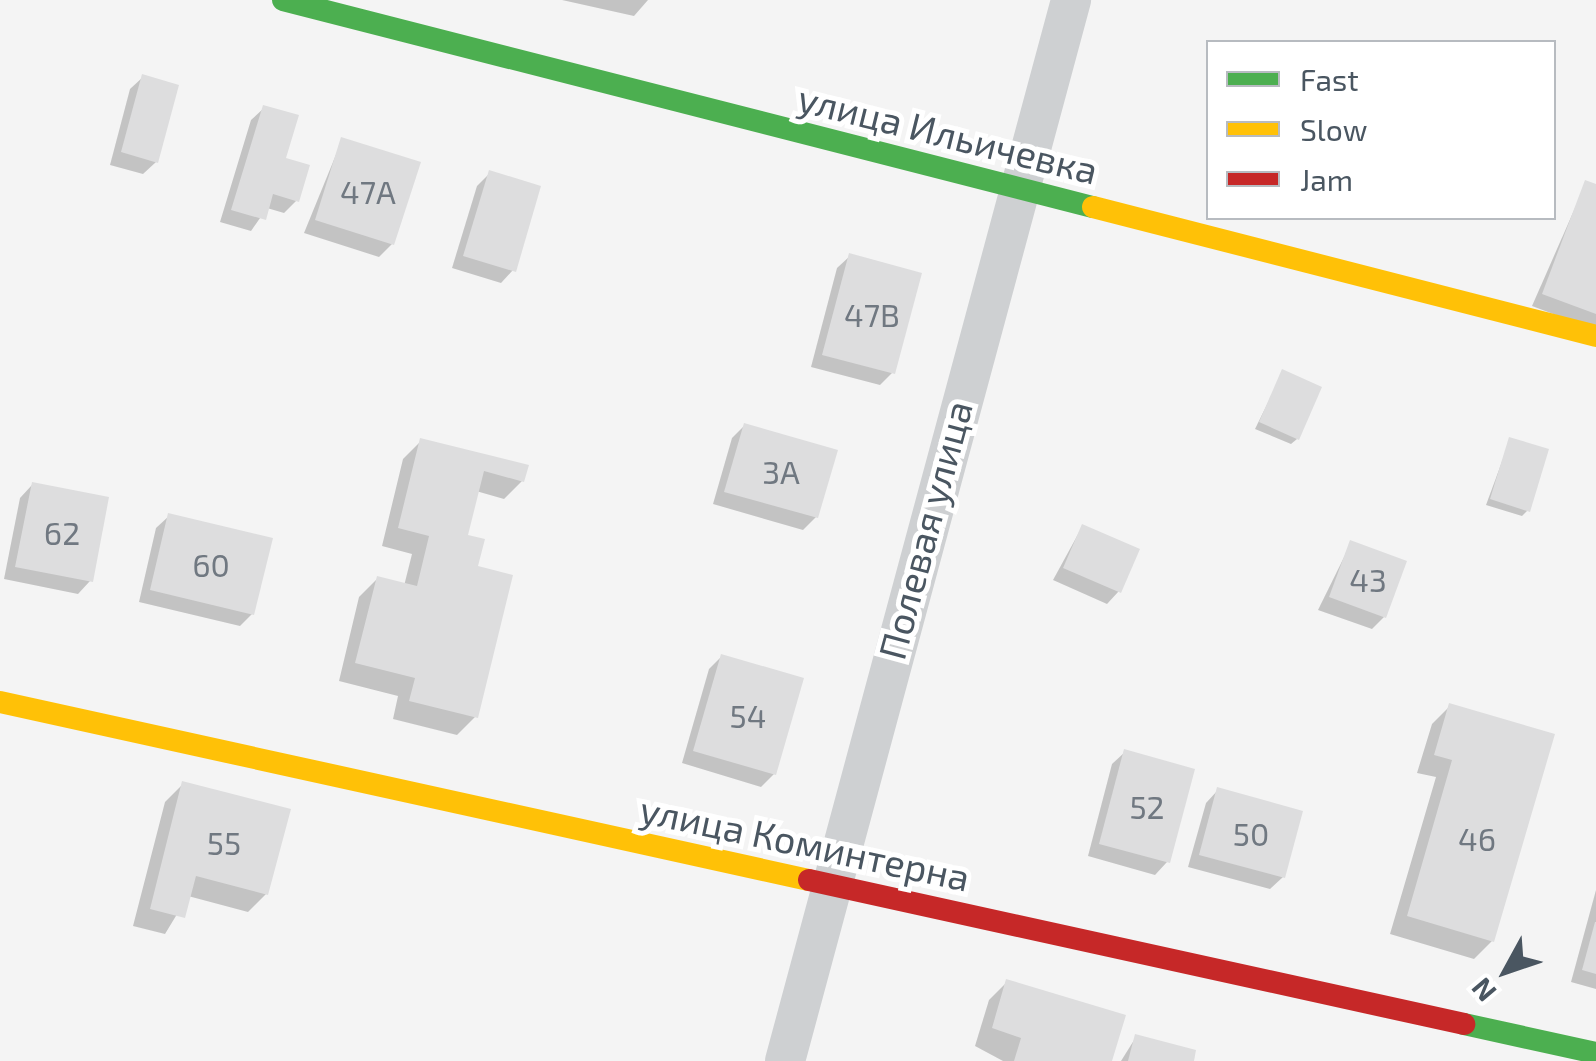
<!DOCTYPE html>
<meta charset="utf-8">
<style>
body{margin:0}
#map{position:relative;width:1596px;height:1061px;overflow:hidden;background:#f4f4f4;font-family:"Exo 2",sans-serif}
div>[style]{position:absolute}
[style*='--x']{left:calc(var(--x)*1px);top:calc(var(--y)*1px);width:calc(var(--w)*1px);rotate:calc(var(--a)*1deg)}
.shadow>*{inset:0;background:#0003}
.building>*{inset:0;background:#ddddde}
.street>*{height:40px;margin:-20px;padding:0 20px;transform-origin:20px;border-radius:20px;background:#ced0d2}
.fast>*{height:22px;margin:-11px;padding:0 11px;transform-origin:11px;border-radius:11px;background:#4caf50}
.slow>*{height:22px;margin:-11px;padding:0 11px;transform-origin:11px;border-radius:11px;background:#ffc107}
.jam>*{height:22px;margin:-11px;padding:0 11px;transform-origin:11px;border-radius:11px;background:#c62828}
span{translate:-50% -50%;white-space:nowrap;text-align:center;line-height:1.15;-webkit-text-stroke:10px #fff;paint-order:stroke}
.number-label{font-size:32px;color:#707881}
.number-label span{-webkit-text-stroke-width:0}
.street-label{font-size:38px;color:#4a5661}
.legend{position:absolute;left:1206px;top:40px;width:350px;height:180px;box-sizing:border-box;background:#fff;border:2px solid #b7bbc0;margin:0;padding:12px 18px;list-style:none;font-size:30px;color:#4a5661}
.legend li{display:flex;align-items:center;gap:20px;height:50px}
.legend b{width:50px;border:2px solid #b7bbc0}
.north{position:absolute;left:1456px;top:921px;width:100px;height:100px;-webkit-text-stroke:8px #fff;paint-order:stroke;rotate:230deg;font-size:28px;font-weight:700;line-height:40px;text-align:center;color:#4a5661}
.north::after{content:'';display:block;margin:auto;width:35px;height:45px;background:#4a5661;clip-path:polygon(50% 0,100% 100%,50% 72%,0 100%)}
</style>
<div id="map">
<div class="shadow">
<i style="clip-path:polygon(562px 0,648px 0,634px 16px)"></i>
<i style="clip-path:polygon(143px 77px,156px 162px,143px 174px,110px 165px,130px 89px)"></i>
<i style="clip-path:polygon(264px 108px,297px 200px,284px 213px,267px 208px,251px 231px,220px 222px,251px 120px)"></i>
<i style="clip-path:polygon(342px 140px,392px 244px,379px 257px,304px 233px)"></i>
<i style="clip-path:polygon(490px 173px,513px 270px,501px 283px,452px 268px,477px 186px)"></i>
<i style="clip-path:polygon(1586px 183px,1596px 187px,1596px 330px,1532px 306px)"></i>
<i style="clip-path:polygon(850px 256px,892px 373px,880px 385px,811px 367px,837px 268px)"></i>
<i style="clip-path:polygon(1283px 372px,1297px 439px,1291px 444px,1255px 429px)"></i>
<i style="clip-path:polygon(744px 426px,816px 517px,803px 530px,713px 504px,732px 438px)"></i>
<i style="clip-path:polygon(1510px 440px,1528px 510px,1522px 516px,1486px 505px)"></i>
<i style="clip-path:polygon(421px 441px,522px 481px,504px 499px,476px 491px,465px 537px,475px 568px,475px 717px,457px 735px,393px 719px,398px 696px,339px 681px,359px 597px,377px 579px,404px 586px,412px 554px,382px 546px,403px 459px)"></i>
<i style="clip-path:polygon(32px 485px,90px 581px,78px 594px,4px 579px,20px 498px)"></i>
<i style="clip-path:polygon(169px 516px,252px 614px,240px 626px,139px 602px,156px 528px)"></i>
<i style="clip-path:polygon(1082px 527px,1119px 591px,1107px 604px,1053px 580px)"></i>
<i style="clip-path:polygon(1351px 543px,1384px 617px,1372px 629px,1318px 610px)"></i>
<i style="clip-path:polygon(721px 657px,774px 774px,761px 787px,682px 763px,709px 669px)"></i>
<i style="clip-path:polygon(1450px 706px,1492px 941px,1474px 959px,1390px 934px,1436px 777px,1417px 773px,1432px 724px)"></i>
<i style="clip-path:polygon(1125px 752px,1167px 862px,1155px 875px,1088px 856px,1112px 764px)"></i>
<i style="clip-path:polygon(183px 784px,266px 894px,248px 912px,188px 896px,165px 934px,133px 926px,165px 802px)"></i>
<i style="clip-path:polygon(1218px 790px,1283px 877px,1270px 889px,1188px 867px,1206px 803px)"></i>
<i style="clip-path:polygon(1596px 890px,1596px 989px,1571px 982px)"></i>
<i style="clip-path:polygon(1007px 982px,1109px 1061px,1003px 1061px,975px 1046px,989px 1000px)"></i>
<i style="clip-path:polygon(1136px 1037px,1191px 1061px,1121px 1061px)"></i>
</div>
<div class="building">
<i style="clip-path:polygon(142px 74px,179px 85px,158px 163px,121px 152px)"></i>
<i style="clip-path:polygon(263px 105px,299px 115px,286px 158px,310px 165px,299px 202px,273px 194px,266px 220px,231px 210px)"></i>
<i style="clip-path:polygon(341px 137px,421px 162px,394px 245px,315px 220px)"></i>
<i style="clip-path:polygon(489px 170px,541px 186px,516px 272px,463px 256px)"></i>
<i style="clip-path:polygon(1585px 180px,1596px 184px,1596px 314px,1542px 294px)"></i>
<i style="clip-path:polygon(849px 253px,922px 273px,895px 374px,822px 355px)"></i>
<i style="clip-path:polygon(1282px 369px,1322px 387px,1299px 440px,1259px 422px)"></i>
<i style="clip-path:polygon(744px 423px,838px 450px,818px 518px,724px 492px)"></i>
<i style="clip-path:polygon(1509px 437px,1549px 449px,1530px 512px,1490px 499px)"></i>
<i style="clip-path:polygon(420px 438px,529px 465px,524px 482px,484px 471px,468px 535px,485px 539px,478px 566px,513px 575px,478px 718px,409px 701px,415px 678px,355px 663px,377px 576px,417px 586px,429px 536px,398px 528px)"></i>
<i style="clip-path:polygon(32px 482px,109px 497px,93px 582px,15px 567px)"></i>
<i style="clip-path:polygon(168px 513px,273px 538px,254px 615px,150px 590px)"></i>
<i style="clip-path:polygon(1082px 524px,1140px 549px,1121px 593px,1063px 568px)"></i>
<i style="clip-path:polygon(1350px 540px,1407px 561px,1386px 618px,1329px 597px)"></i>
<i style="clip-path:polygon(721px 654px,804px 678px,776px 775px,693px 751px)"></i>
<i style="clip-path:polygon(1449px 703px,1555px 734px,1494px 942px,1407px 916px,1452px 760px,1434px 755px)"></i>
<i style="clip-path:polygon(1124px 749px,1195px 769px,1170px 863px,1099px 844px)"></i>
<i style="clip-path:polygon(182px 781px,291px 809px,268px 895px,196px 876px,185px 918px,150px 909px)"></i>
<i style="clip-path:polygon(1217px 787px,1303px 811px,1285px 878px,1199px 855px)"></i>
<i style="clip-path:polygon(1595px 922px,1596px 922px,1596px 974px,1582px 970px)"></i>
<i style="clip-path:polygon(1006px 979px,1126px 1015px,1112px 1061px,1014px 1061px,1021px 1038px,992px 1028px)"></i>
<i style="clip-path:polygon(1135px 1034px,1196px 1050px,1194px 1061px,1128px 1061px)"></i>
</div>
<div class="street">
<i style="--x:785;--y:1061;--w:1099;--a:-74.91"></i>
</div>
<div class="fast">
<i style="--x:283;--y:0;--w:836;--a:14.34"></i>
<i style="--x:1464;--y:1024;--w:135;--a:12.4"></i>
</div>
<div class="slow">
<i style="--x:1093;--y:207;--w:519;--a:14.38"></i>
<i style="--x:0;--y:702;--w:828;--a:12.41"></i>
</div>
<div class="jam">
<i style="--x:809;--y:880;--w:671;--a:12.4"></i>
</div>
<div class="number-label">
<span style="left:368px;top:191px">47А</span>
<span style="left:872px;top:314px">47В</span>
<span style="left:781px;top:471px">3А</span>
<span style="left:62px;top:532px">62</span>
<span style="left:211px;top:564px">60</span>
<span style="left:1368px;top:579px">43</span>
<span style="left:748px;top:715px">54</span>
<span style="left:1147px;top:806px">52</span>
<span style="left:1251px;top:833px">50</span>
<span style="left:1477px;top:838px">46</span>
<span style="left:224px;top:842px">55</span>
</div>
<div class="street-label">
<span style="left:948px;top:134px;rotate:14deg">улица Ильичевка</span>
<span style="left:925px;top:530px;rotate:-75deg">Полевая улица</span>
<span style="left:805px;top:843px;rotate:12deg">улица Коминтерна</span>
</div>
<ul class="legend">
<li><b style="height:12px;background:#4caf50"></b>Fast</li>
<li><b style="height:12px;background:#ffc107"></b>Slow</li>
<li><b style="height:12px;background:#c62828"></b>Jam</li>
</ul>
<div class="north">N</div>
</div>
